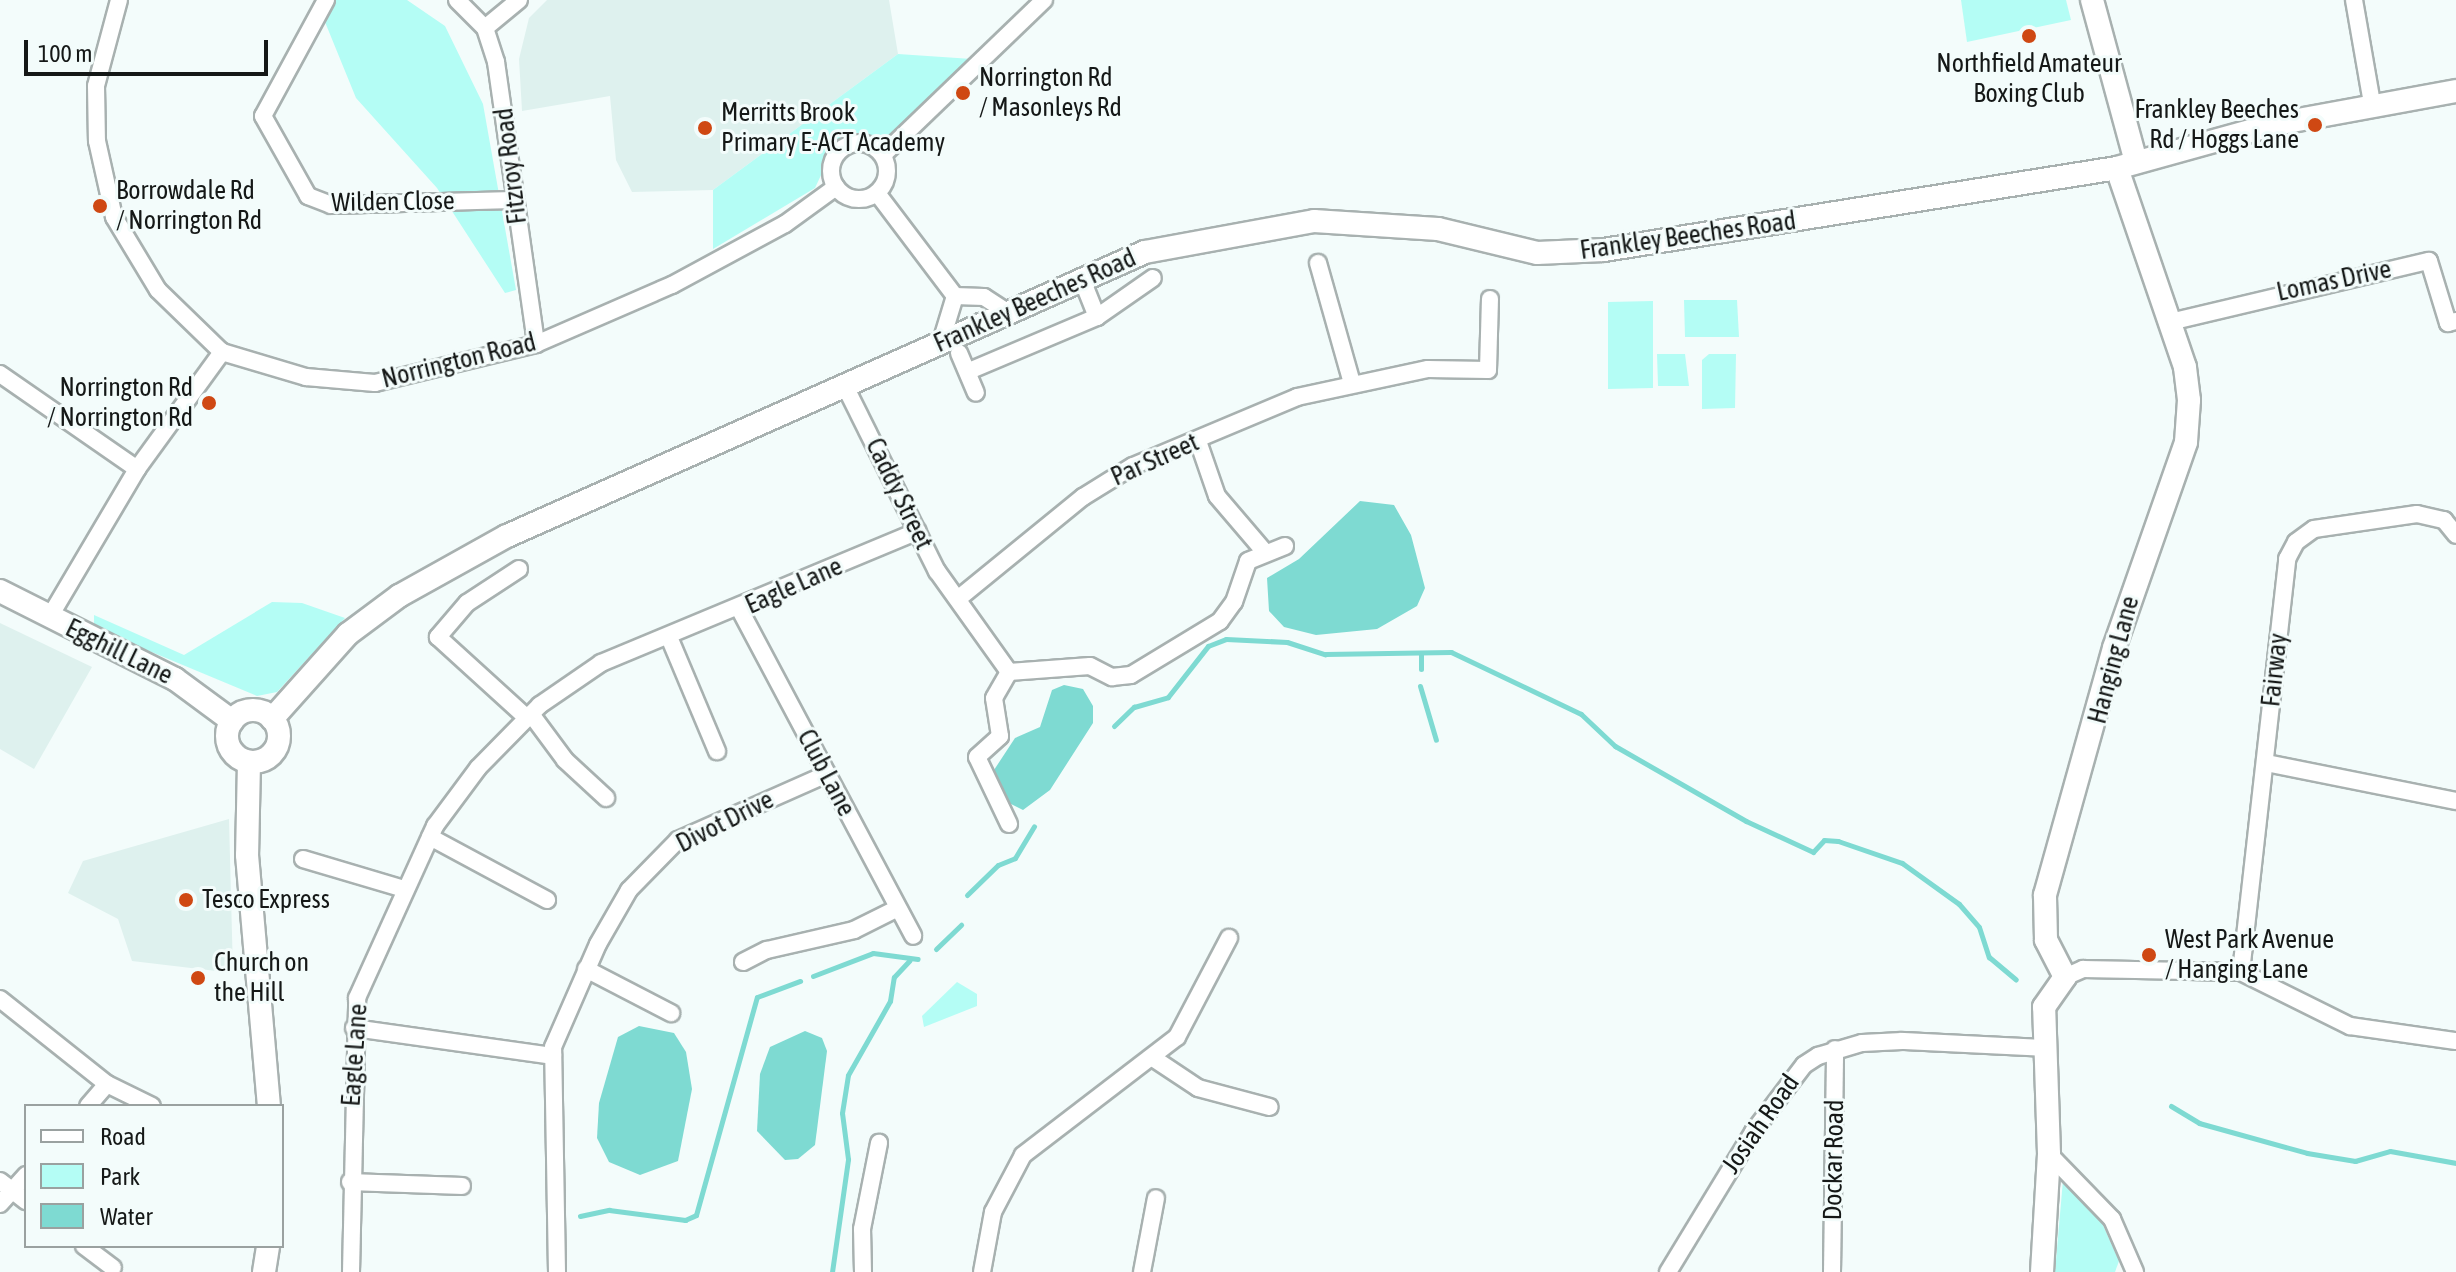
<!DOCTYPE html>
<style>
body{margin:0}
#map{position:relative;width:2456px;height:1272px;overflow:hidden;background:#f3fcfb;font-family:"Asap Condensed",sans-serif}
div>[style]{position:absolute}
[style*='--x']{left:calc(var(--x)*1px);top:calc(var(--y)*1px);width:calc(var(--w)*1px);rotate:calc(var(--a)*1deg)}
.built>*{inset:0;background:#def1ee}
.green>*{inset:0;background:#b4fdf5}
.water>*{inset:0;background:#7edad2}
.stream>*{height:5px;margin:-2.5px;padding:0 2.5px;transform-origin:2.5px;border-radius:2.5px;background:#7edad2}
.roads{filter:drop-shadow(2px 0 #a8b1b0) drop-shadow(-2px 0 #a8b1b0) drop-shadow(0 2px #a8b1b0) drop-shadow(0 -2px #a8b1b0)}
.street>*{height:16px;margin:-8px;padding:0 8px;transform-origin:8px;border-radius:8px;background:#fff}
.street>.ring{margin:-8px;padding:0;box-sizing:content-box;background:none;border:16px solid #fff;border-radius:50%}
.secondary>*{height:22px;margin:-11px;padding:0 11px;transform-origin:11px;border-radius:11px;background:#fff}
.secondary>.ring{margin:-11px;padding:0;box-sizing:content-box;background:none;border:22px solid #fff;border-radius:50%}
.dots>*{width:22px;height:22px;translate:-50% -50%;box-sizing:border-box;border:4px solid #f3fcfb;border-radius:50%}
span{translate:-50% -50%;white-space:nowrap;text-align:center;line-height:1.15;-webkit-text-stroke:6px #f3fcfb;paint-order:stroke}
.poi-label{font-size:26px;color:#151817}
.left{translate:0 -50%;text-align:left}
.right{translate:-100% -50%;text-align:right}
.street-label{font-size:26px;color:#151817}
.legend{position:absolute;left:24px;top:1104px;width:260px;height:144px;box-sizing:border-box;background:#f3fcfb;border:2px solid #9aa1a0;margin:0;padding:10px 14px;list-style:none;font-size:24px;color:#151817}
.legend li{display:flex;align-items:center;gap:16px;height:40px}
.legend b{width:40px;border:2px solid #9aa1a0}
.scale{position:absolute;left:24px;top:40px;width:244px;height:36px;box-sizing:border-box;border:4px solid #151817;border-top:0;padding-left:10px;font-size:24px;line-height:28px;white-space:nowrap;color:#151817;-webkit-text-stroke:6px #f3fcfb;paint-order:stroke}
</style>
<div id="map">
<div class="built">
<i style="clip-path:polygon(547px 0,889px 0,898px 54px,713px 190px,632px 192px,616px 160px,610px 96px,522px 111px,519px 59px,529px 18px)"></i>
<i style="clip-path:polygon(0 623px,92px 667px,34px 769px,0 749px)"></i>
<i style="clip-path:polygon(229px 819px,233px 973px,132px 961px,118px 919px,68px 893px,83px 861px)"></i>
</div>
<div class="green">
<i style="clip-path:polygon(316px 0,407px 0,445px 26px,483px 104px,516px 290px,505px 293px,437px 188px,356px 98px)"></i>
<i style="clip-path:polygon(1961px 0,2066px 0,2071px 20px,1967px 42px)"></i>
<i style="clip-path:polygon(898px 54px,972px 59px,892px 134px,836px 143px,815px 188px,713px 249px,713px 190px)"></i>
<i style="clip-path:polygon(1684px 300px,1737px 300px,1739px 337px,1685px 337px)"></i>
<i style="clip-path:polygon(1653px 301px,1653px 388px,1608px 389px,1608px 302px)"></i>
<i style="clip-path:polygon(1657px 354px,1685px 354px,1689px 386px,1658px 386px)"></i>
<i style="clip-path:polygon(1709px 354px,1736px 354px,1735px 408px,1702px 409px,1702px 360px)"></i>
<i style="clip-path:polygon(272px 602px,302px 603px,345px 618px,277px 692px,257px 696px,94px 628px,94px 615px,184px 655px)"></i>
<i style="clip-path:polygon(957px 982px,977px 994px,977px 1006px,924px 1027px,922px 1016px)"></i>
<i style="clip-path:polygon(2063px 1180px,2098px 1214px,2119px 1261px,2115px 1272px,2055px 1272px)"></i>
</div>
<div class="water">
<i style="clip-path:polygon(1360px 501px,1394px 505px,1411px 535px,1425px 588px,1417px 606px,1377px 629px,1316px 635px,1284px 627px,1269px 611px,1267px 578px,1299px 559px)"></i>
<i style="clip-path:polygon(1064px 685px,1083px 689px,1093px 706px,1093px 723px,1050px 790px,1023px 810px,1009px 803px,994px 770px,1015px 738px,1040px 727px,1052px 690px)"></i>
<i style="clip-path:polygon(639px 1026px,674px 1033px,686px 1052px,692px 1089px,678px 1161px,640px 1175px,609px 1162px,597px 1138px,599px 1103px,618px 1037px)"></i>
<i style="clip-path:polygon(805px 1031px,822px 1038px,827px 1051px,815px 1145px,798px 1159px,785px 1160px,757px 1131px,760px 1074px,770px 1047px)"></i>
</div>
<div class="stream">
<i style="--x:1421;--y:669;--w:15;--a:-90"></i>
<i style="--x:1420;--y:686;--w:56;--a:73.5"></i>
<i style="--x:1114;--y:726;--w:28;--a:-44"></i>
<i style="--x:1134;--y:707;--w:35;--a:-16"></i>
<i style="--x:1168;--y:697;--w:65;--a:-51.9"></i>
<i style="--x:1208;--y:646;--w:19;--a:-21"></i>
<i style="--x:1226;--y:639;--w:61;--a:2.8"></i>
<i style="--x:1287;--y:642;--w:40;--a:18"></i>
<i style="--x:1325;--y:654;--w:126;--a:-0.9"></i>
<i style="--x:1451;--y:652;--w:144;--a:25.5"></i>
<i style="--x:1581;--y:714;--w:47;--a:43.3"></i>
<i style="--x:1615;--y:746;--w:151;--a:29.8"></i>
<i style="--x:1746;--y:821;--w:74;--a:24.8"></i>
<i style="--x:1813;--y:852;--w:16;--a:-47"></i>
<i style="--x:1824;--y:840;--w:14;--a:4"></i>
<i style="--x:1838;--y:841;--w:68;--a:19"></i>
<i style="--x:1902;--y:863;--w:70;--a:35.7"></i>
<i style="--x:1959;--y:904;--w:30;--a:49"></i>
<i style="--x:1979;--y:927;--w:32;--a:72"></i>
<i style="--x:1989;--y:957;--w:35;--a:40"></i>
<i style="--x:967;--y:895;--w:43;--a:-44.1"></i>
<i style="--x:998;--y:865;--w:18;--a:-22"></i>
<i style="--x:1015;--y:858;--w:37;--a:-59"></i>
<i style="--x:936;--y:949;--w:35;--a:-44"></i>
<i style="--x:813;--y:976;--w:64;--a:-21"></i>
<i style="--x:873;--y:953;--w:45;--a:7.6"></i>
<i style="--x:2171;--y:1106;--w:33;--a:31"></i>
<i style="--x:2199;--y:1123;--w:112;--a:15.5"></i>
<i style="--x:2307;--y:1153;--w:49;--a:9.5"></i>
<i style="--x:2355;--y:1161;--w:36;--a:-16"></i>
<i style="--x:2390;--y:1151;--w:67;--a:10.3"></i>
<i style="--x:580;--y:1216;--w:30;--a:-12"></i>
<i style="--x:609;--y:1210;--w:77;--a:7.5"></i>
<i style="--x:685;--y:1220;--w:12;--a:-24"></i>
<i style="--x:696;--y:1215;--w:226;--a:-74.4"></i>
<i style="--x:757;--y:997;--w:46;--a:-20.4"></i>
<i style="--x:832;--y:1272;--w:114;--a:-81.9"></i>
<i style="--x:848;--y:1159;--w:46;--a:-97.4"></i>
<i style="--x:842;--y:1113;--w:38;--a:-81"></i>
<i style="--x:848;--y:1075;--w:85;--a:-60.4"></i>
<i style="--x:890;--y:1001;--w:24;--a:-81"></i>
<i style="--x:894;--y:977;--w:23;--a:-47"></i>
</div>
<div class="roads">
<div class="street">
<i style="--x:119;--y:0;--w:89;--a:105"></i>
<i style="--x:96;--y:86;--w:55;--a:89"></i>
<i style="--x:97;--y:141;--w:78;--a:77.4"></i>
<i style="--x:114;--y:217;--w:85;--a:58.9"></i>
<i style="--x:158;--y:290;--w:89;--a:44.1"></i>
<i style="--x:222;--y:352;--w:88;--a:16.6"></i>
<i style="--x:306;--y:377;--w:69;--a:5"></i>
<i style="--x:375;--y:383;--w:166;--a:-13.6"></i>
<i style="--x:536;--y:344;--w:148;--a:-23.5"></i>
<i style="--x:672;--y:285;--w:128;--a:-28.4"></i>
<i style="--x:785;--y:224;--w:63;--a:-36"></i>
<i style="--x:326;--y:0;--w:132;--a:118.5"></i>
<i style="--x:263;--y:116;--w:92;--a:60.6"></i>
<i style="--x:308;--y:196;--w:25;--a:21"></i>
<i style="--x:331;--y:205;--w:183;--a:-1.6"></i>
<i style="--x:457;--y:0;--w:40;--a:45"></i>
<i style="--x:485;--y:28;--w:36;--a:72"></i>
<i style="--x:496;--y:62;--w:285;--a:81.9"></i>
<i style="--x:2354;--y:0;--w:105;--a:80.1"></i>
<i style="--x:485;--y:28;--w:44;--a:-39.5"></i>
<i class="ring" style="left:831px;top:143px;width:40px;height:40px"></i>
<i style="--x:884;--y:154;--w:222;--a:-43.9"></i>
<i style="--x:877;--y:193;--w:129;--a:52.9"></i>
<i style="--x:955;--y:296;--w:29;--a:2"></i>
<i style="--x:984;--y:297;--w:27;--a:33"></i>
<i style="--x:1318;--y:263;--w:125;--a:74.2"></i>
<i style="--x:1097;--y:317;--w:68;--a:-34.9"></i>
<i style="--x:2170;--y:322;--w:266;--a:-13.3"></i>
<i style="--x:2429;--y:261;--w:65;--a:73"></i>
<i style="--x:2448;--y:323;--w:8;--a:-14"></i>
<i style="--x:941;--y:342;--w:48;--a:-73.1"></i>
<i style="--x:959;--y:353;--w:43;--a:67"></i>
<i style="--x:969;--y:371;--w:139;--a:-22.9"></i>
<i style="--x:1097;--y:317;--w:43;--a:-111.8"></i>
<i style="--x:0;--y:374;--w:167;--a:34.7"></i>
<i style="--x:845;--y:386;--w:207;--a:63.6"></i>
<i style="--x:937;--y:571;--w:124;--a:54.5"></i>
<i style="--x:1198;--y:441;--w:58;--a:70.9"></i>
<i style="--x:1217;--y:496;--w:72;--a:49.5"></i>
<i style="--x:519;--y:569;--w:62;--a:146.8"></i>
<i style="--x:467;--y:603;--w:45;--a:130.5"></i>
<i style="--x:438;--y:637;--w:120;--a:42.3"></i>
<i style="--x:959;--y:598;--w:160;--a:-39.2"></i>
<i style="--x:1083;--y:497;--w:59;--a:-31.8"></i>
<i style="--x:1133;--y:466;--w:178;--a:-22.8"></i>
<i style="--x:1297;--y:397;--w:134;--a:-12.1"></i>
<i style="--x:1428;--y:369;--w:60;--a:1"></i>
<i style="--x:1488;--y:370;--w:71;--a:-88.4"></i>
<i style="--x:740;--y:610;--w:369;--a:62"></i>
<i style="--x:49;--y:618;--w:173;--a:-59.4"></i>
<i style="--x:137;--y:469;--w:145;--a:-54"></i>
<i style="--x:669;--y:637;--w:124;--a:67.2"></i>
<i style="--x:1009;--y:672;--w:81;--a:-4.2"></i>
<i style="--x:1090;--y:666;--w:25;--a:27"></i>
<i style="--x:1112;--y:677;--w:19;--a:-6"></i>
<i style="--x:1131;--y:675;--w:104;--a:-31.2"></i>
<i style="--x:1220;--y:621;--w:24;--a:-54"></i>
<i style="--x:1234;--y:602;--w:43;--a:-71.1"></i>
<i style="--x:1248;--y:561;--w:40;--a:-22"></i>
<i style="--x:531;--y:714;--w:57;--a:53.5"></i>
<i style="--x:565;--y:760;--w:56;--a:42.8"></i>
<i style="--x:2266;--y:763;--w:194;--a:11.3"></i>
<i style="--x:1009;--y:824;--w:74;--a:-115.5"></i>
<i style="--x:977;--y:757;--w:31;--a:-42"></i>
<i style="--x:1000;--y:736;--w:38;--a:-99"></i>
<i style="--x:994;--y:698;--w:30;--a:-60"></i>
<i style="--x:430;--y:837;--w:133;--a:28.3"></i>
<i style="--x:303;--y:859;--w:105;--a:16.5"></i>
<i style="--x:743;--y:962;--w:27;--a:-27"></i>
<i style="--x:767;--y:950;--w:89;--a:-12.9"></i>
<i style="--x:854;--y:930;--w:49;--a:-26.6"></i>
<i style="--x:586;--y:969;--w:96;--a:27.4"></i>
<i style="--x:2241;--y:972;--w:416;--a:-83.6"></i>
<i style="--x:2287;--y:559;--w:19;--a:-62"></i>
<i style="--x:2296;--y:542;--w:22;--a:-36"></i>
<i style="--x:2314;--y:529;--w:104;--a:-8.3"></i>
<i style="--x:2417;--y:514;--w:28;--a:13"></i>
<i style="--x:2444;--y:520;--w:19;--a:51"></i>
<i style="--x:2065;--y:977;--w:20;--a:-24"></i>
<i style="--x:2083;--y:969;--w:158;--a:1.1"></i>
<i style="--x:2241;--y:972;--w:122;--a:26.4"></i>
<i style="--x:2350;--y:1026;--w:107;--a:8.1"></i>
<i style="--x:0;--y:999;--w:137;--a:38.5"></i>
<i style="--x:107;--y:1084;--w:50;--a:26.1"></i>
<i style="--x:354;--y:1028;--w:201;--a:8"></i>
<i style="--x:1153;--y:1058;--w:54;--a:33.7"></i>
<i style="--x:1198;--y:1088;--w:74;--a:14.8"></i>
<i style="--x:88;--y:1106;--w:29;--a:-49"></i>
<i style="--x:2049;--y:1154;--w:91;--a:45.9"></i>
<i style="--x:2112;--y:1219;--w:58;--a:66.5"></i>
<i style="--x:0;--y:1181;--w:33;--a:38"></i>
<i style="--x:350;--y:1182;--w:112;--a:2"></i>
<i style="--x:0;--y:1204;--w:39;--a:-48"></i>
<i style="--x:84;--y:1246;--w:36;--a:37"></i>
<i style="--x:351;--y:1272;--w:274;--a:-88.7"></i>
<i style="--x:357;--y:998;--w:189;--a:-65.6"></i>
<i style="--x:435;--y:826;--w:72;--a:-53.4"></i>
<i style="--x:478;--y:768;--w:88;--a:-45.5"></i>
<i style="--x:540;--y:705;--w:74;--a:-34.5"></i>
<i style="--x:601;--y:663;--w:343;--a:-22.6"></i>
<i style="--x:557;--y:1272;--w:225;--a:-91"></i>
<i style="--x:553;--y:1047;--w:112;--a:-66.4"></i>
<i style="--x:598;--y:944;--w:62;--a:-60.1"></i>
<i style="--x:629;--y:890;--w:70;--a:-45.6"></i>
<i style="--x:678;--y:840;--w:163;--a:-23.9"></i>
<i style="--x:863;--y:1272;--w:43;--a:-91.3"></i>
<i style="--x:862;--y:1229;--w:88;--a:-78.8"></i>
<i style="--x:982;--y:1272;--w:61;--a:-79.6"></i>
<i style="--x:993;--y:1212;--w:64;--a:-62.2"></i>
<i style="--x:1023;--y:1155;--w:194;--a:-37.5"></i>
<i style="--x:1177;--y:1037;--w:112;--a:-62.3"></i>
<i style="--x:1142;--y:1272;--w:75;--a:-79.3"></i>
<i style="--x:1668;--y:1272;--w:164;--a:-58.7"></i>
<i style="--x:1753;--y:1132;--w:84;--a:-52.7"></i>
<i style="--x:1804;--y:1065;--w:17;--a:-33"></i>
<i style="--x:1818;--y:1056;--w:46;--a:-16.5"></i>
<i style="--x:1862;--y:1043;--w:40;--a:-2.9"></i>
<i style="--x:1902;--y:1041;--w:143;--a:2.8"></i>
<i style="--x:1832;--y:1272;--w:223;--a:-89.2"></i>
</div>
<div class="secondary">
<i style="--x:2092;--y:0;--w:168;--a:74.8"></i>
<i style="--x:0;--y:591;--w:196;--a:26.7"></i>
<i style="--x:175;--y:679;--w:71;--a:36.4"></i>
<i class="ring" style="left:227px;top:710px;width:30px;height:30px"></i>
<i style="--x:272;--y:719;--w:114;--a:-48.2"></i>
<i style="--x:348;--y:634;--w:64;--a:-36.7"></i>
<i style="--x:399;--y:596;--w:124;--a:-29.1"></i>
<i style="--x:507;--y:536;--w:698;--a:-24"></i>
<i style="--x:1145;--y:252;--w:172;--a:-10.4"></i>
<i style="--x:1314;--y:221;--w:124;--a:3.7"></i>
<i style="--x:1438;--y:229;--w:102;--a:13.6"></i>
<i style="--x:1537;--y:253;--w:67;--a:-2.6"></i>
<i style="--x:1604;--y:250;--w:520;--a:-9.08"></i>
<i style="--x:2117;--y:168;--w:165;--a:-15.5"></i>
<i style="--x:2276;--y:124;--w:183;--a:-10.4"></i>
<i style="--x:249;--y:762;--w:93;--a:91.2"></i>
<i style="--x:247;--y:855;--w:252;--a:85"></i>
<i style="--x:264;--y:1272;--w:26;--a:-81"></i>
<i style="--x:2042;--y:1272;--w:118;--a:-86.6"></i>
<i style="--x:2049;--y:1154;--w:147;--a:-91.9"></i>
<i style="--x:2044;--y:1007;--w:37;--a:-55"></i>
<i style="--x:2065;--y:977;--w:42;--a:-117.2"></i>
<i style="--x:2046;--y:940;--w:45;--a:-91.3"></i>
<i style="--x:2045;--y:895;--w:256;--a:-74.4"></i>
<i style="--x:2114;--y:648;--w:218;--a:-70.7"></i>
<i style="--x:2186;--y:442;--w:42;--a:-85.9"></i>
<i style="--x:2189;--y:400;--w:33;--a:-97"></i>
<i style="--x:2185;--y:367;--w:210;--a:-108.9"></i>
</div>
</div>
<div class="dots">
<i style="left:2029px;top:36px;background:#cf4813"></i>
<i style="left:963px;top:93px;background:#cf4813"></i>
<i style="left:2315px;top:125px;background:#cf4813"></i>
<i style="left:705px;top:128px;background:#cf4813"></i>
<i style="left:100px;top:206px;background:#cf4813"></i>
<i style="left:209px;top:403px;background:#cf4813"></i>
<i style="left:186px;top:900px;background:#cf4813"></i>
<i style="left:2149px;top:955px;background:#cf4813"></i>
<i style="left:198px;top:978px;background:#cf4813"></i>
</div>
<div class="poi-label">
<span style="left:2029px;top:79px">Northfield Amateur<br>Boxing Club</span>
<span class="left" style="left:979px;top:93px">Norrington Rd<br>/ Masonleys Rd</span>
<span class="right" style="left:2299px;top:125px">Frankley Beeches<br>Rd / Hoggs Lane</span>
<span class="left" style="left:721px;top:128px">Merritts Brook<br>Primary E-ACT Academy</span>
<span class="left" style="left:116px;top:206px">Borrowdale Rd<br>/ Norrington Rd</span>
<span class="right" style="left:193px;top:403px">Norrington Rd<br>/ Norrington Rd</span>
<span class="left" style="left:202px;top:900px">Tesco Express</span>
<span class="left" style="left:2165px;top:955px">West Park Avenue<br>/ Hanging Lane</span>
<span class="left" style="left:214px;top:978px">Church on<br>the Hill</span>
</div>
<div class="street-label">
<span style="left:511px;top:166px;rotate:-97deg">Fitzroy Road</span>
<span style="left:393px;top:202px;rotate:-1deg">Wilden Close</span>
<span style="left:1688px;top:236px;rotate:-8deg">Frankley Beeches Road</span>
<span style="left:2334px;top:281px;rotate:-12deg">Lomas Drive</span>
<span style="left:1035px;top:301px;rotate:-24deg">Frankley Beeches Road</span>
<span style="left:459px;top:361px;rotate:-14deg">Norrington Road</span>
<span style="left:1155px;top:460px;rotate:-24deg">Par Street</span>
<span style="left:899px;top:494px;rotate:64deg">Caddy Street</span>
<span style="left:794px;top:586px;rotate:-24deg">Eagle Lane</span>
<span style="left:119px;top:652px;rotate:26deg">Egghill Lane</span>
<span style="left:2114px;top:660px;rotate:-75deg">Hanging Lane</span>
<span style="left:2275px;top:670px;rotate:-84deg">Fairway</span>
<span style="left:826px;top:773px;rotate:62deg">Club Lane</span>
<span style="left:725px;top:822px;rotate:-27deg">Divot Drive</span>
<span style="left:355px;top:1055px;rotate:-86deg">Eagle Lane</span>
<span style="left:1761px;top:1124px;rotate:-55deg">Josiah Road</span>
<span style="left:1834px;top:1160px;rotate:-89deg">Dockar Road</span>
</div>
<ul class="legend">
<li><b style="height:10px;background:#fff"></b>Road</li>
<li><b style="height:22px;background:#b4fdf5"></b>Park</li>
<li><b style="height:22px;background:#7edad2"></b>Water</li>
</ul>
<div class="scale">100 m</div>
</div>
